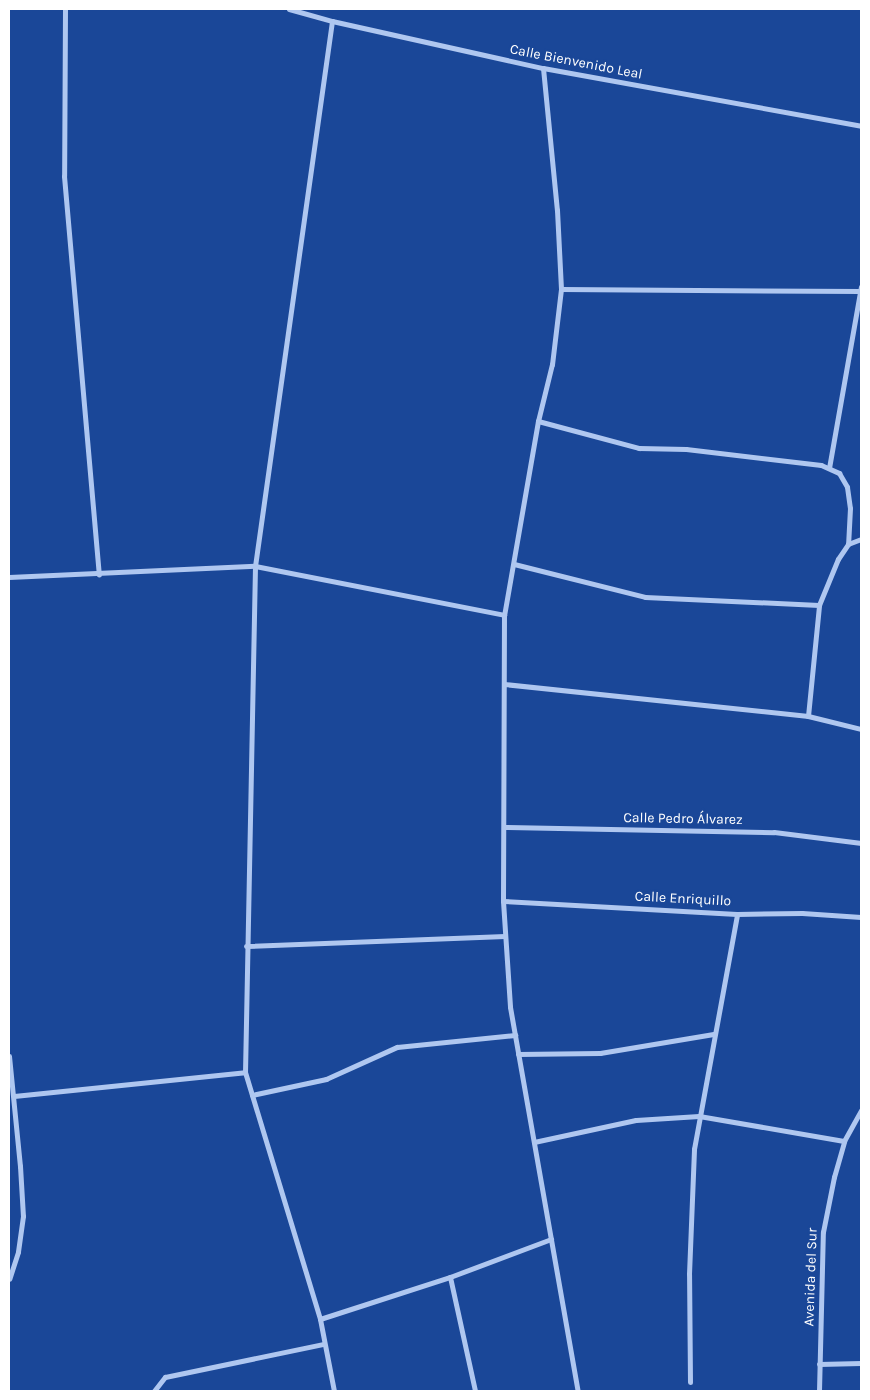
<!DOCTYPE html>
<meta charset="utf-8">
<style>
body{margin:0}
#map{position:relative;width:870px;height:1400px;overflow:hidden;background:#1a4798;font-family:Karla,sans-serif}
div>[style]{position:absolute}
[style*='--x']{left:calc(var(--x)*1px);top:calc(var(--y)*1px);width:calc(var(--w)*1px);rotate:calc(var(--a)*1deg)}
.minor>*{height:5px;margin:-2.5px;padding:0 2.5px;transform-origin:2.5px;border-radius:2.5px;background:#afc7f0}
span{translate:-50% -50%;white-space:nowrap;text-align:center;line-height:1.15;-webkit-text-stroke:4.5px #1a4798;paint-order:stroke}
.street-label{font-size:14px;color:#fff}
.frame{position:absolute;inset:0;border:10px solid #fff;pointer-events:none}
</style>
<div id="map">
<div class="minor">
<div style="--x:65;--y:9;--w:167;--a:90.3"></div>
<div style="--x:64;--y:176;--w:400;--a:85"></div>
<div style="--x:289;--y:9;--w:45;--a:15.6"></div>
<div style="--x:332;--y:21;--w:216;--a:12.6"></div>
<div style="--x:543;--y:68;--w:323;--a:10.3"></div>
<div style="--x:332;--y:21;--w:550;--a:98.04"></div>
<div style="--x:255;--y:566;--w:506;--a:91.13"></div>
<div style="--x:245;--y:1072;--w:258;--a:73.1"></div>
<div style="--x:320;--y:1319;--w:73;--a:79"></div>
<div style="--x:543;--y:68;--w:143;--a:84.4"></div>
<div style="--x:557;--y:210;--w:79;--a:87.1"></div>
<div style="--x:561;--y:289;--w:76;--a:96.8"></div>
<div style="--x:552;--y:364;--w:59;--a:103.8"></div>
<div style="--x:538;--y:421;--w:197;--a:99.9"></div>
<div style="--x:504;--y:615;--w:286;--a:90.2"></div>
<div style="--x:503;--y:901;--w:106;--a:86.2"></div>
<div style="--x:510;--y:1007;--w:390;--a:80"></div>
<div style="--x:561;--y:289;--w:300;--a:0.4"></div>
<div style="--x:538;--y:421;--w:105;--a:15"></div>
<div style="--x:639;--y:448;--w:47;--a:1.2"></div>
<div style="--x:686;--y:449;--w:136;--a:6.8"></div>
<div style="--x:821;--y:465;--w:20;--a:24"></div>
<div style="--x:839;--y:473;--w:16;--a:60"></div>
<div style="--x:847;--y:487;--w:21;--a:82"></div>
<div style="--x:850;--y:508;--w:36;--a:93"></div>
<div style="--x:829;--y:468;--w:184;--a:-80"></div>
<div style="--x:514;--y:564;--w:135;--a:14.1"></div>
<div style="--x:645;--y:597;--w:174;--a:2.6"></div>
<div style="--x:9;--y:577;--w:246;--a:-2.6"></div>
<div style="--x:255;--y:566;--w:254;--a:11.1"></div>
<div style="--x:504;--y:684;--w:306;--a:6"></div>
<div style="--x:808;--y:716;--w:55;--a:13.8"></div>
<div style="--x:808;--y:716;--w:112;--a:-84.3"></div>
<div style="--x:819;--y:605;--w:50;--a:-67.6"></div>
<div style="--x:838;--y:559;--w:18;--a:-56"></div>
<div style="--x:848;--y:544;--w:14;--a:-21"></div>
<div style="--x:504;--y:827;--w:270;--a:1.1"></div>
<div style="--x:774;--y:832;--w:88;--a:7.2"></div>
<div style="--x:503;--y:901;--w:234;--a:3.2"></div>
<div style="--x:737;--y:914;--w:65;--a:-0.9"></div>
<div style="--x:802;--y:913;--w:59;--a:3.9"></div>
<div style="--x:246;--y:946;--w:259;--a:-2.2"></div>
<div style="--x:518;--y:1054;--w:82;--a:-0.7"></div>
<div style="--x:600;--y:1053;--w:115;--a:-9.5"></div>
<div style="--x:9;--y:1056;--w:111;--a:84.3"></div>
<div style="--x:20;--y:1166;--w:50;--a:86.6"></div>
<div style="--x:23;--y:1216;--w:36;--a:98"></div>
<div style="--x:18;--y:1252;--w:28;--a:108"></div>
<div style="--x:252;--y:1095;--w:76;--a:-12.2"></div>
<div style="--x:326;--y:1079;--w:78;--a:-24.3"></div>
<div style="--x:397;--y:1047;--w:119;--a:-5.8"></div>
<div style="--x:14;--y:1096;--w:232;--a:-5.9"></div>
<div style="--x:534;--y:1142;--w:104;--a:-12.2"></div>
<div style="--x:636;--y:1120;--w:63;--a:-3.6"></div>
<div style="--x:699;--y:1116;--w:147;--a:9.8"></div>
<div style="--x:450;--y:1277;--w:117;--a:77.6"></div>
<div style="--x:320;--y:1319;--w:137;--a:-17.9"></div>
<div style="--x:450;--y:1277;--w:108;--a:-20.6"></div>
<div style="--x:819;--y:1364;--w:42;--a:-1.4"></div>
<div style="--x:690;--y:1382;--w:108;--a:-90.5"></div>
<div style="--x:689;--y:1274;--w:125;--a:-87.7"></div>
<div style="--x:694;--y:1149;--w:239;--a:-79.6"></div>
<div style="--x:154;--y:1391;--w:18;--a:-52"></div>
<div style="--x:165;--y:1377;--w:161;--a:-11.8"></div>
<div style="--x:819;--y:1391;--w:159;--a:-88.6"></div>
<div style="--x:823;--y:1232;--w:56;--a:-78.7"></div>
<div style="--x:834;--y:1177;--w:37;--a:-74"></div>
<div style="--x:844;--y:1141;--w:35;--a:-61"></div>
</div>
<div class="street-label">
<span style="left:576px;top:62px;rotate:11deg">Calle Bienvenido Leal</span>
<span style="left:683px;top:819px;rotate:1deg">Calle Pedro Álvarez</span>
<span style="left:683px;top:899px;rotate:3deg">Calle Enriquillo</span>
<span style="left:811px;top:1277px;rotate:-88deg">Avenida del Sur</span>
</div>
<div class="frame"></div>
</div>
